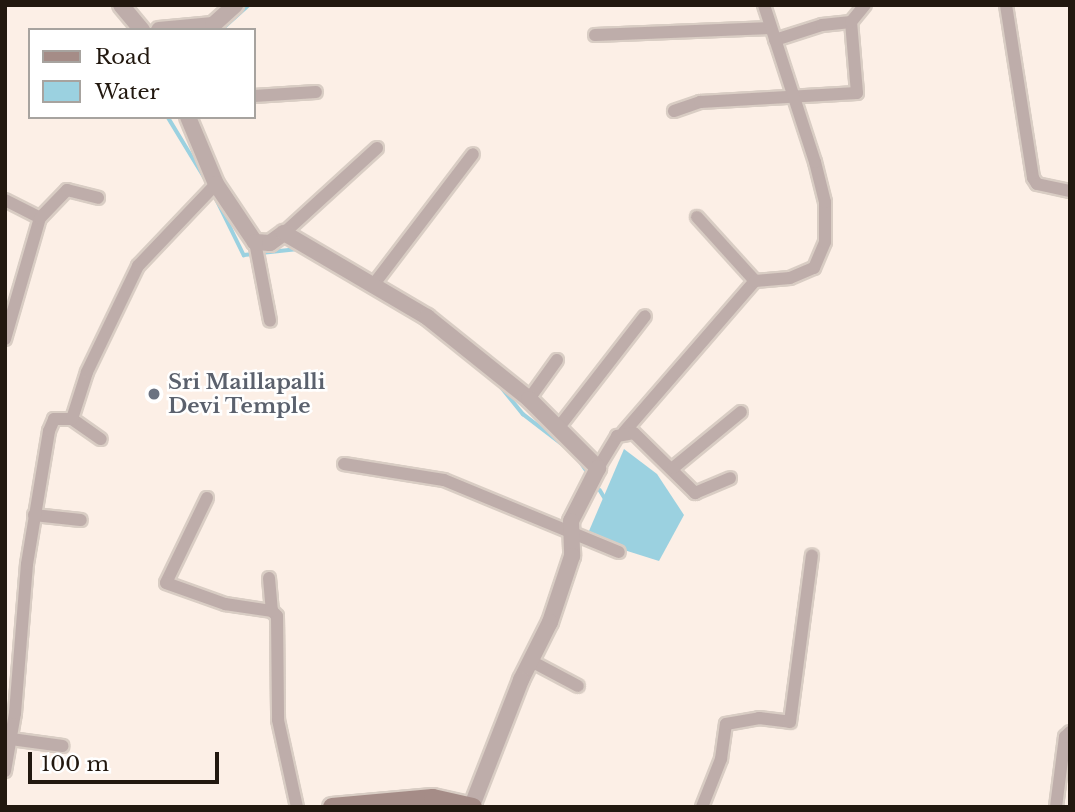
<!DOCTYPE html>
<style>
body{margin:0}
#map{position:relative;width:1075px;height:812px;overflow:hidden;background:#fcefe6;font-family:"Libre Baskerville",serif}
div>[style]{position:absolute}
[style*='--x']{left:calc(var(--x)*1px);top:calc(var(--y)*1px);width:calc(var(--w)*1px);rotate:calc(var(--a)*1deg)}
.water>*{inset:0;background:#9bd1e0}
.stream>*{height:3.5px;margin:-1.75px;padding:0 1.75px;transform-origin:1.75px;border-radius:1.75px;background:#9bd1e0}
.roads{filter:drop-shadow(2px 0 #d9cdc4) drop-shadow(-2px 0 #d9cdc4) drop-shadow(0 2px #d9cdc4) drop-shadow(0 -2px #d9cdc4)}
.minor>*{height:12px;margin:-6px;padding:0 6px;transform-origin:6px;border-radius:6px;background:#beadaa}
.tertiary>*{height:16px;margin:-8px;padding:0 8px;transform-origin:8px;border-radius:8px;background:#beadaa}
.secondary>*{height:18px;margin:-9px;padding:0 9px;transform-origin:9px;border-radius:9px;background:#a58c87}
.dots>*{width:19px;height:19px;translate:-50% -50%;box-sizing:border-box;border:4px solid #fff;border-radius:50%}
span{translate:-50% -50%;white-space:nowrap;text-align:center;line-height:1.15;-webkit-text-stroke:5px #fff;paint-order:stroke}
.worship-label{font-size:21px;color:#5b616d;font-weight:700}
.left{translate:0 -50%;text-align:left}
.frame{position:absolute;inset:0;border:7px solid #22180f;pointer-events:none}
.legend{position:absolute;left:28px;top:28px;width:228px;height:91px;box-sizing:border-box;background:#fff;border:2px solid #a7a39f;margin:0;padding:9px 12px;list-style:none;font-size:21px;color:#22180f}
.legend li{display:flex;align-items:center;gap:14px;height:35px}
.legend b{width:35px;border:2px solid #a7a39f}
.scale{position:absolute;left:28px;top:752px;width:191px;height:32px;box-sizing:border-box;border:4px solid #22180f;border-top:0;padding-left:9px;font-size:21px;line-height:24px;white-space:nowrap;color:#22180f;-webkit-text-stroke:5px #fff;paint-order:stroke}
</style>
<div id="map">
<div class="water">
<div style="clip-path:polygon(624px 449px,657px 474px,684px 515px,659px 561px,586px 538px)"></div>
</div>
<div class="stream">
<div style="--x:221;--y:30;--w:38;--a:-42"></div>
<div style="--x:168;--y:117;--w:71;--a:58.8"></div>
<div style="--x:215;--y:196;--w:66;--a:63.8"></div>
<div style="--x:244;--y:255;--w:9;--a:-6"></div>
<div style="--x:261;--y:253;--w:37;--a:-6"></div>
<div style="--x:416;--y:319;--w:24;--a:36"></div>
<div style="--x:498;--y:383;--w:40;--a:51"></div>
<div style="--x:523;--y:414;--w:54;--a:37.5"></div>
<div style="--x:577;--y:457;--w:16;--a:55"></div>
<div style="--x:600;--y:490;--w:12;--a:59"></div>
</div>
<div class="roads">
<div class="minor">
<div style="--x:1006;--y:5;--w:175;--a:81.1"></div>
<div style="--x:1033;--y:178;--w:7;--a:56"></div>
<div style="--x:1037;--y:184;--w:34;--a:12"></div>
<div style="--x:595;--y:35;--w:176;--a:-2.3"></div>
<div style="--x:775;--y:40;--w:49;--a:-17.7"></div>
<div style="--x:822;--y:25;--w:29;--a:-6"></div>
<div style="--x:254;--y:96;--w:62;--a:-3.7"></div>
<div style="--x:674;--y:111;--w:28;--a:-19"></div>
<div style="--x:700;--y:102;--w:157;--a:-3.3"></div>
<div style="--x:857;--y:93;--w:71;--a:-94.8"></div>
<div style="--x:851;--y:22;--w:22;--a:-51"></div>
<div style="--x:5;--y:200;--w:39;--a:27"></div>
<div style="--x:697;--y:217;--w:86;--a:47.8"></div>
<div style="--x:284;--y:233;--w:126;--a:-42.4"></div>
<div style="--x:255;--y:242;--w:80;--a:79.2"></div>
<div style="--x:374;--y:284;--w:163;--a:-52.7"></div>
<div style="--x:5;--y:339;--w:126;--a:-73.9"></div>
<div style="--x:40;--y:218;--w:39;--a:-46"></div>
<div style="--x:67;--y:190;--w:32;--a:14"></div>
<div style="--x:529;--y:399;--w:48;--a:-54.3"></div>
<div style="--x:72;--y:419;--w:35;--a:35"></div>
<div style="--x:559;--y:427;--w:140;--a:-52.2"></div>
<div style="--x:624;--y:432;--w:200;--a:-49.1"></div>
<div style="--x:755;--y:281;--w:35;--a:-5"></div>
<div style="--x:790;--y:278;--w:26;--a:-23"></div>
<div style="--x:814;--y:268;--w:28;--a:-67"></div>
<div style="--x:825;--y:242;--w:40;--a:-90"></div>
<div style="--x:825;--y:202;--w:41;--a:-104"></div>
<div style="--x:815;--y:162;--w:165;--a:-108"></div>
<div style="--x:344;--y:464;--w:101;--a:9.1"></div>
<div style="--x:444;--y:480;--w:189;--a:22.4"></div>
<div style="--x:598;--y:468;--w:37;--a:-59"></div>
<div style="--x:617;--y:436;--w:17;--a:-10"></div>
<div style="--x:634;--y:433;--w:86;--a:44.5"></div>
<div style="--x:695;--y:493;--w:38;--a:-23"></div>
<div style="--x:673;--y:468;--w:88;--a:-39.5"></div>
<div style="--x:207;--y:498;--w:94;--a:115.8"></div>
<div style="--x:166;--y:583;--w:63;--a:19.6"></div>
<div style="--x:225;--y:604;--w:48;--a:8.5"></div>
<div style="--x:272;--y:611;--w:7;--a:45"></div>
<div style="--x:277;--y:616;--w:104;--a:89.4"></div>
<div style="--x:278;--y:720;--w:89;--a:77.7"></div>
<div style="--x:34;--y:515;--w:47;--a:6.1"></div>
<div style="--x:269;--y:578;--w:33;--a:85"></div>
<div style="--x:531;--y:661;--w:53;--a:28"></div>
<div style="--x:11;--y:739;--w:52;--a:7.7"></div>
<div style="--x:5;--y:771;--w:59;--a:-80.2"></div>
<div style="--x:15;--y:713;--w:149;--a:-85.4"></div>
<div style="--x:27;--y:564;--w:135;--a:-80.6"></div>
<div style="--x:49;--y:431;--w:13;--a:-67"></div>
<div style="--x:54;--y:419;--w:18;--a:0"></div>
<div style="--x:72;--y:419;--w:49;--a:-72.3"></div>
<div style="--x:87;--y:372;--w:118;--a:-64.3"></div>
<div style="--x:138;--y:266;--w:113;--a:-46.4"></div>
<div style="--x:702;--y:807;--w:52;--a:-68.4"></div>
<div style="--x:721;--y:759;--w:35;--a:-82"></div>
<div style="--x:726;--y:724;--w:34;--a:-10"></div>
<div style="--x:759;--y:718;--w:31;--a:7"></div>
<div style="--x:790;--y:722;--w:168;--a:-82.5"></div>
<div style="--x:1056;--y:807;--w:71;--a:-82.7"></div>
<div style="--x:1065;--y:737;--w:7;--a:-45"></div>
</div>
<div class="tertiary">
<div style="--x:121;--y:5;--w:33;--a:50"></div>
<div style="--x:159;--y:30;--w:54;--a:-5.3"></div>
<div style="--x:213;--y:25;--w:30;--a:-42"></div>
<div style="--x:188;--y:117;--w:73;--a:67.3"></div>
<div style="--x:216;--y:184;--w:70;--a:56.1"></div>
<div style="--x:255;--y:242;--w:15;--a:4"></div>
<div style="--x:270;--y:243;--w:17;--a:-36"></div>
<div style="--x:284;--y:233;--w:166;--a:30.4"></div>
<div style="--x:427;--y:317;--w:131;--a:38.8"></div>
<div style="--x:529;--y:399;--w:98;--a:45"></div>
<div style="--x:598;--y:468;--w:59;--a:117"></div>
<div style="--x:571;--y:521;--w:35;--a:88"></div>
<div style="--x:572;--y:556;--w:70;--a:108.4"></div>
<div style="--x:550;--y:622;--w:65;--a:116.6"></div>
<div style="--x:521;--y:680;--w:135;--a:111.3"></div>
</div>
<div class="secondary">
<div style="--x:332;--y:807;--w:101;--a:-5.1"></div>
<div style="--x:433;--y:798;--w:41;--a:12.7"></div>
</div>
</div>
<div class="dots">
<div style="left:154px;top:394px;background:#6b7280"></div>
</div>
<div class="worship-label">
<span class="left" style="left:168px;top:394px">Sri Maillapalli<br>Devi Temple</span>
</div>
<div class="frame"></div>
<ul class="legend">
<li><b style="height:9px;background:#a58c87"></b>Road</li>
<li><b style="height:19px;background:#9bd1e0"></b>Water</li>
</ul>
<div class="scale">100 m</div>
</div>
